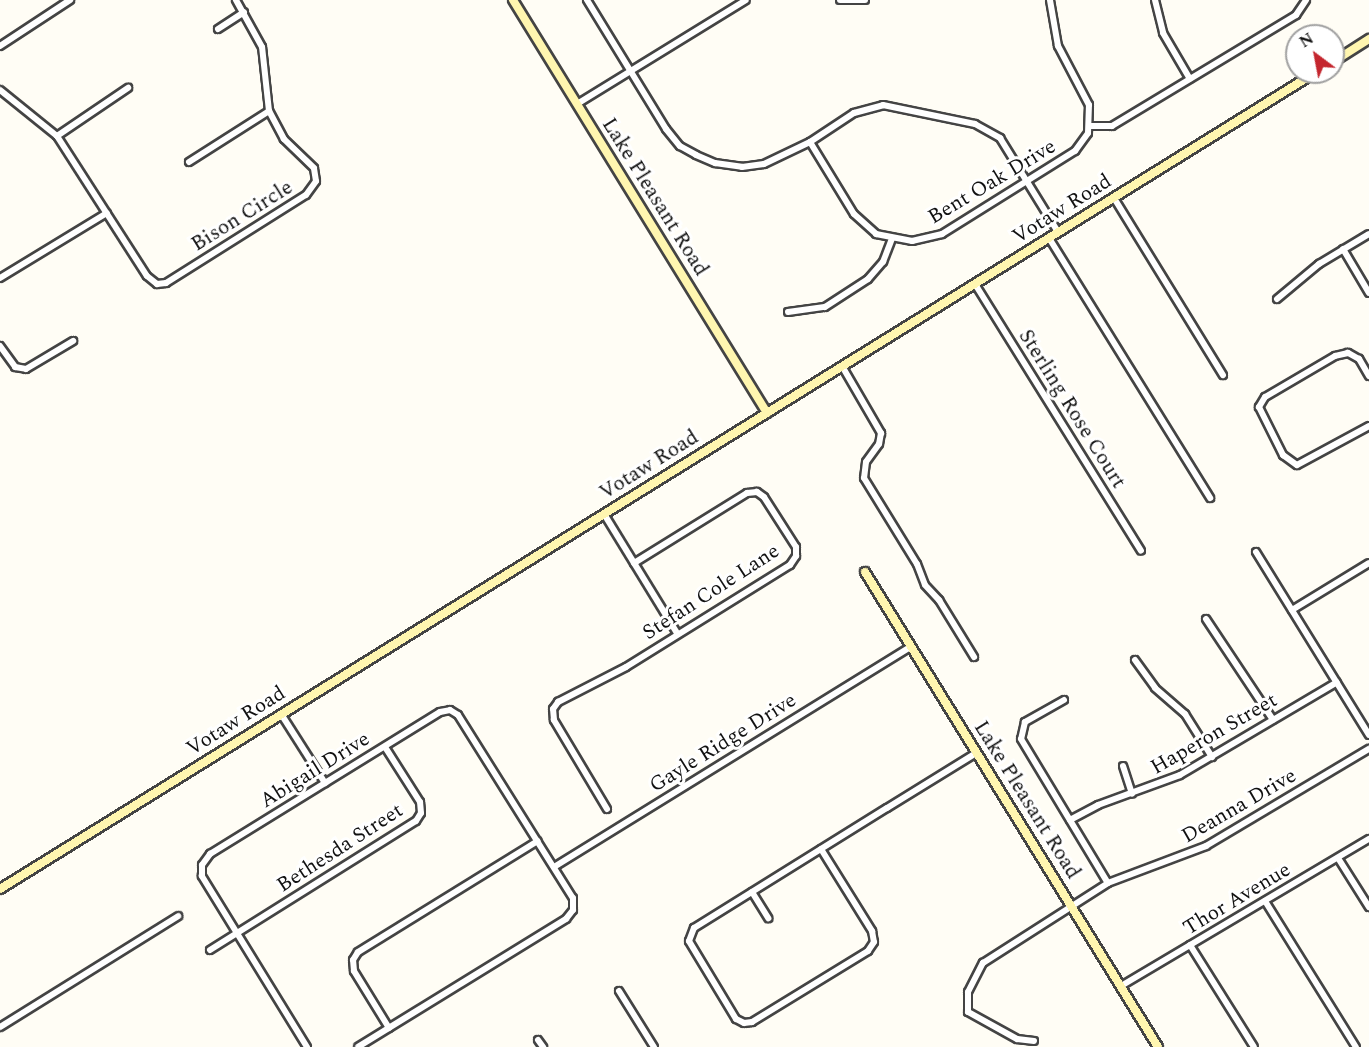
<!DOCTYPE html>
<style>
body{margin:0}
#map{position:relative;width:1369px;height:1047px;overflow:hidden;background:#fffdf5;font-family:Spectral,serif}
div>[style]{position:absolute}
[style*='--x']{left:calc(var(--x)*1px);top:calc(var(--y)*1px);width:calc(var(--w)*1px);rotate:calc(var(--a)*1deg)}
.roads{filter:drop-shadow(2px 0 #444) drop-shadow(-2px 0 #444) drop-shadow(0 2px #444) drop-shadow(0 -2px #444)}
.street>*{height:6px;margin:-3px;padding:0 3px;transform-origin:3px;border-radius:3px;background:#fff}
.secondary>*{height:8px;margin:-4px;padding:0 4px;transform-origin:4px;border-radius:4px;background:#fff6b0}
span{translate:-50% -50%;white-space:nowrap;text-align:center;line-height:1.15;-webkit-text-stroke:6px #fff;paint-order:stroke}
.street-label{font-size:21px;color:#111}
.north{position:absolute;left:1285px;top:24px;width:60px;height:60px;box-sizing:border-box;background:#fff;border:2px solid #a0a0a0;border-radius:50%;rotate:328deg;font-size:16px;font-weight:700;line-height:24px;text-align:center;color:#111}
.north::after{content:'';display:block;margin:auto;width:21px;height:27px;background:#c4262e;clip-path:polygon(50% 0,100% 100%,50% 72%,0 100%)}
</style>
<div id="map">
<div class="roads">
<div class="street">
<div style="--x:587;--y:0;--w:151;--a:58.5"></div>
<div style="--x:666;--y:129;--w:22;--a:51"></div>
<div style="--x:680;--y:146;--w:18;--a:29"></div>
<div style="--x:696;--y:155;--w:21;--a:23"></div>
<div style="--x:715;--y:163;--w:27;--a:8"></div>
<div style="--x:742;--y:167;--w:22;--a:-8"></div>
<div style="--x:764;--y:164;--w:51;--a:-25.6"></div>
<div style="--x:810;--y:142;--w:53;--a:-33.4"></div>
<div style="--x:854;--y:113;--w:30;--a:-15"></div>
<div style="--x:883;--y:105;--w:94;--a:11.7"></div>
<div style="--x:975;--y:124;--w:29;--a:29"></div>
<div style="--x:1000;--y:138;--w:110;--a:58.3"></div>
<div style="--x:840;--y:0;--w:25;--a:0"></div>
<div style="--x:1155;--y:0;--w:34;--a:76"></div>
<div style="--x:1163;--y:33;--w:53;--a:59.6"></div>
<div style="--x:218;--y:29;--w:31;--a:-33"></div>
<div style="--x:0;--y:46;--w:84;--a:-33.3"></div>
<div style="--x:0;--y:90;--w:73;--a:38.9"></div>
<div style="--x:57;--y:136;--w:166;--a:57.3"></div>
<div style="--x:147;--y:276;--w:13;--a:39"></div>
<div style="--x:157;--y:284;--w:9;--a:-6"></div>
<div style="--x:166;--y:283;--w:165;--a:-32.2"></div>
<div style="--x:306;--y:195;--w:17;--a:-54"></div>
<div style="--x:316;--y:181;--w:13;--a:-99"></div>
<div style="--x:314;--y:168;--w:42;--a:-136"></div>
<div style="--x:284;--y:139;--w:32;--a:-118"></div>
<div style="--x:269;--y:111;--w:64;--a:-96.2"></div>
<div style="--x:262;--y:47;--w:54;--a:-119"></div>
<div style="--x:577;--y:104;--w:198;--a:-31.6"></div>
<div style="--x:1090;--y:126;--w:22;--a:0"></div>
<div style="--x:1112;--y:126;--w:215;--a:-31.1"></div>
<div style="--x:1296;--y:15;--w:18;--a:-56"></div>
<div style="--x:57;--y:136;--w:86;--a:-34.1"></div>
<div style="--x:810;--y:142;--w:84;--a:58.6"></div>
<div style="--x:854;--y:214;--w:30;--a:42"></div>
<div style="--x:876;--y:234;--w:37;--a:11"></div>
<div style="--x:912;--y:241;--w:31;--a:-13"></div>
<div style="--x:942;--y:234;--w:157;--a:-32"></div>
<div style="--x:1075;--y:151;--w:22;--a:-54"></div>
<div style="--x:1088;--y:133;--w:28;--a:-88"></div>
<div style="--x:1089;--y:105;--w:67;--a:-117.7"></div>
<div style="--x:1058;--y:46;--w:47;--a:-99.9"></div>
<div style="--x:189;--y:162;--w:95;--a:-32.5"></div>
<div style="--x:1114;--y:198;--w:208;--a:58.4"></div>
<div style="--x:1049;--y:238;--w:306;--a:58.2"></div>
<div style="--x:1343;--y:249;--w:51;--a:59.4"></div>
<div style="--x:0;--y:278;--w:125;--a:-31.3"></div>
<div style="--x:975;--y:284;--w:314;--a:58.1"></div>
<div style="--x:1277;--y:299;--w:55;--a:-39.8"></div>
<div style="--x:1319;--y:264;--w:58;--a:-31"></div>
<div style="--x:788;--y:312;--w:37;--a:-8"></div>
<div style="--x:825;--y:307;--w:51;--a:-33.1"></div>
<div style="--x:868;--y:279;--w:23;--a:-49"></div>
<div style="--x:883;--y:262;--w:25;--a:-69"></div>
<div style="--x:0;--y:346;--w:26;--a:54"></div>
<div style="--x:15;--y:367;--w:11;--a:10"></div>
<div style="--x:26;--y:369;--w:55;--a:-30.8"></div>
<div style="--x:842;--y:366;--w:78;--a:59.8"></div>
<div style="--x:881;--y:433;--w:11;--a:100"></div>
<div style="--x:879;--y:444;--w:22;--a:126"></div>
<div style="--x:866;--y:462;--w:16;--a:97"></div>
<div style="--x:864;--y:478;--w:101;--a:58.4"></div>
<div style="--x:917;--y:564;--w:22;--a:69"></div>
<div style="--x:925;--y:585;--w:21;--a:47"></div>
<div style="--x:939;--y:600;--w:67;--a:58.4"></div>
<div style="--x:1369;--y:376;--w:20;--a:-120"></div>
<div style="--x:1359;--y:359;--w:13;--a:-151"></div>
<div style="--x:1348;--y:353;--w:13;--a:167"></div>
<div style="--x:1335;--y:356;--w:81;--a:149.6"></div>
<div style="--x:1265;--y:397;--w:12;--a:121"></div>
<div style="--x:1259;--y:407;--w:54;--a:63.4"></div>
<div style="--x:1283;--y:455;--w:17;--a:36"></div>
<div style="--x:1297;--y:465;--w:82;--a:-28.4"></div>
<div style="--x:604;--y:514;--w:140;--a:58.5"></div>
<div style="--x:1256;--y:552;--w:215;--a:58.3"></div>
<div style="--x:1292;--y:610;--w:90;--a:-31.4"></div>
<div style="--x:1206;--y:619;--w:121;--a:56.4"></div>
<div style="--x:1135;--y:660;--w:34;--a:54"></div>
<div style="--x:1155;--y:688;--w:40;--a:41"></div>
<div style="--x:1185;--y:714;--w:51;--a:57.9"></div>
<div style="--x:1064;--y:700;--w:45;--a:150.6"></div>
<div style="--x:1025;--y:722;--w:17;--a:103"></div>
<div style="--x:1021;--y:739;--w:168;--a:58.9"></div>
<div style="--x:281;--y:714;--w:82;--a:57.5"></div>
<div style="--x:1123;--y:766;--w:29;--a:72"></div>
<div style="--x:607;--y:809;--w:104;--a:-120.8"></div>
<div style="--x:554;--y:720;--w:11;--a:-95"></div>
<div style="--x:553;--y:709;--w:9;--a:-54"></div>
<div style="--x:558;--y:702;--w:76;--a:-27.2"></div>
<div style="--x:626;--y:667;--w:193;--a:-31.9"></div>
<div style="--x:790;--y:565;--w:11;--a:-56"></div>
<div style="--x:796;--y:556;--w:9;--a:-90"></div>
<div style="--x:796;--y:547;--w:59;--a:-122.6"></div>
<div style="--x:764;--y:497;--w:9;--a:-144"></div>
<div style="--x:757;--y:492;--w:10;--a:174"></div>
<div style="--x:747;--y:493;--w:133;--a:148.2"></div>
<div style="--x:1070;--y:820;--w:32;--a:-28"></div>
<div style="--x:1098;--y:805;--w:87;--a:-20.1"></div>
<div style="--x:1180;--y:775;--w:182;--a:-30.6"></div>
<div style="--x:821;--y:849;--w:97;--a:58.1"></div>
<div style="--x:872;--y:931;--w:11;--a:80"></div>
<div style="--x:874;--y:942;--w:11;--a:124"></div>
<div style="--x:868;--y:951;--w:136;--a:148.5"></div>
<div style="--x:752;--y:1022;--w:8;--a:173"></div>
<div style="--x:744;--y:1023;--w:9;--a:-153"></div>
<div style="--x:736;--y:1019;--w:91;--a:-121.1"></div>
<div style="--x:689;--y:941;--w:14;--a:-69"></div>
<div style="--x:694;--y:928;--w:227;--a:-31.9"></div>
<div style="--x:887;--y:808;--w:105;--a:-31.7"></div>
<div style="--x:1338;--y:858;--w:58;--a:57.7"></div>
<div style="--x:554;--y:867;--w:418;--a:-31.7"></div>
<div style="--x:752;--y:892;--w:31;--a:58"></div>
<div style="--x:1265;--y:901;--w:172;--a:58.1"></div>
<div style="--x:1190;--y:945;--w:120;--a:57.9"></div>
<div style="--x:210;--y:950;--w:243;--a:-32.1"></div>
<div style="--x:416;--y:821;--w:9;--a:-58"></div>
<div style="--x:421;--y:813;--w:11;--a:-95"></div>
<div style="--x:420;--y:802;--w:65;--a:-122.5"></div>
<div style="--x:1121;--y:986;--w:288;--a:-30.7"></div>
<div style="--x:619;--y:991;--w:66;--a:58"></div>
<div style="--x:0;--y:1027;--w:210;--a:-31.9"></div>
<div style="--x:389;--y:1028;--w:67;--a:-121.6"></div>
<div style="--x:354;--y:971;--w:11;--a:-95"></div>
<div style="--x:353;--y:960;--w:9;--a:-58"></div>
<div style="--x:358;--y:952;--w:211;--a:-31.7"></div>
<div style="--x:538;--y:1040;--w:9;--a:54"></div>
<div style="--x:1034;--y:1041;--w:17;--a:-173"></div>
<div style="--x:1017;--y:1039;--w:56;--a:-151.1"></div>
<div style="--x:968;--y:1012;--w:20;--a:-90"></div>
<div style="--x:968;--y:992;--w:33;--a:-63"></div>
<div style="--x:983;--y:963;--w:148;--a:-32.6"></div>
<div style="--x:1108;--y:883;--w:105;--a:-20.7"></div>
<div style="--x:1206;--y:846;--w:190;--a:-30.8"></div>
<div style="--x:307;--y:1047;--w:201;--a:-121.6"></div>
<div style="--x:202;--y:876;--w:11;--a:-90"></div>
<div style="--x:202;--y:865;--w:14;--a:-54"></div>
<div style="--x:210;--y:854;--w:270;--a:-31.7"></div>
<div style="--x:440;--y:712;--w:10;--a:-11"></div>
<div style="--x:450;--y:710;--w:9;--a:32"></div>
<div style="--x:458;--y:715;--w:216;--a:57.9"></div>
<div style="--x:573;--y:898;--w:12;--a:90"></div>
<div style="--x:573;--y:910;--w:11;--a:128"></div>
<div style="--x:566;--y:919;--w:244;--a:148.4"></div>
</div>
<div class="secondary">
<div style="--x:513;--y:0;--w:485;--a:58.4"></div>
<div style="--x:1333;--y:62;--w:43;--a:-32.6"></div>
<div style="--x:865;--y:572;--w:558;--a:58.33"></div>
<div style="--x:0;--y:889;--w:1549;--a:-31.83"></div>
</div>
</div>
<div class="street-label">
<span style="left:992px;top:182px;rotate:-31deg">Bent Oak Drive</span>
<span style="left:655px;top:197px;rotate:58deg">Lake Pleasant Road</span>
<span style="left:1062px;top:209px;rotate:-32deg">Votaw Road</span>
<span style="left:242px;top:216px;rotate:-32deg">Bison Circle</span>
<span style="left:1072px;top:409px;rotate:58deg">Sterling Rose Court</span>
<span style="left:649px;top:465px;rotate:-32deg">Votaw Road</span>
<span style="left:711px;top:592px;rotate:-33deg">Stefan Cole Lane</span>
<span style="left:236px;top:721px;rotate:-32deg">Votaw Road</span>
<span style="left:1214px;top:734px;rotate:-30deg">Haperon Street</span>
<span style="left:723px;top:743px;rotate:-32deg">Gayle Ridge Drive</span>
<span style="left:315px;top:770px;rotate:-32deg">Abigail Drive</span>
<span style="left:1027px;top:800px;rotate:58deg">Lake Pleasant Road</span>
<span style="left:1239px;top:806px;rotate:-30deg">Deanna Drive</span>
<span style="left:340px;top:848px;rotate:-33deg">Bethesda Street</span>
<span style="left:1237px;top:899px;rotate:-31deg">Thor Avenue</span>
</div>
<div class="north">N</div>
</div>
